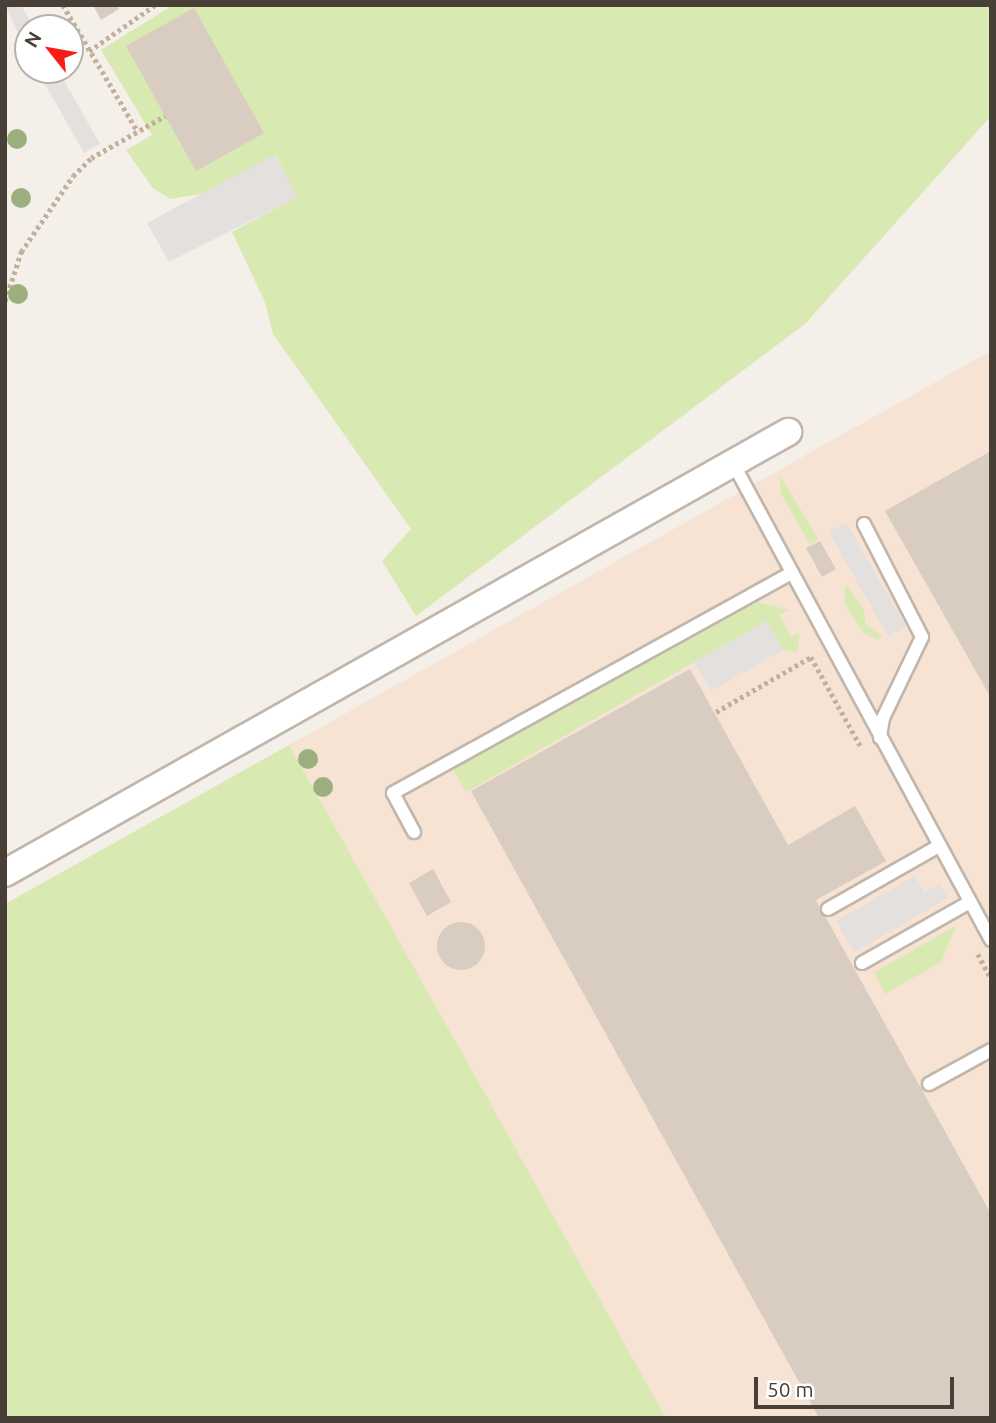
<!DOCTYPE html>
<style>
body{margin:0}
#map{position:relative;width:996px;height:1423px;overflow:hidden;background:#f5efe9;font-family:Ubuntu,sans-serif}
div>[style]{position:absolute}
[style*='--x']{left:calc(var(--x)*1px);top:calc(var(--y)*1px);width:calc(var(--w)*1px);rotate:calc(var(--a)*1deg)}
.commercial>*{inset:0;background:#f6e3d4}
.green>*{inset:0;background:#d8e9b1}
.parking>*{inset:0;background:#e3e0dd}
.building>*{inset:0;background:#d9ccc1}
.round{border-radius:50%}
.path>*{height:4.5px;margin-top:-2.25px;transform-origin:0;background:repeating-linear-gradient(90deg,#c2b09c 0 3.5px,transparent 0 7px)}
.roads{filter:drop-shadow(2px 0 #c0b6ab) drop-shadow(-2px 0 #c0b6ab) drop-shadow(0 2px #c0b6ab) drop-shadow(0 -2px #c0b6ab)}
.lane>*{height:12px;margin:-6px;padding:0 6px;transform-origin:6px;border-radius:6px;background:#fff}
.street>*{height:26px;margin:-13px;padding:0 13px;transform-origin:13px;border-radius:13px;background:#fff}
.trees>*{width:20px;height:20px;margin:-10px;border-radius:50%;background:#9cb07f}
span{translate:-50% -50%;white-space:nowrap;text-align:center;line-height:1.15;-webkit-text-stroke:6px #fff;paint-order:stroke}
.frame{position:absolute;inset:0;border:7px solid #483f37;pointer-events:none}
.north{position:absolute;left:14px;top:14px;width:70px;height:70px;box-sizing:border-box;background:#fff;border:2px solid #b6b2af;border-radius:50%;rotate:301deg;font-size:19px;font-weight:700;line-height:28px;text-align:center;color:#483f37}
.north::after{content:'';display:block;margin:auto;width:24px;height:32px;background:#fc1b18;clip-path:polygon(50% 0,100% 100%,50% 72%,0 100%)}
.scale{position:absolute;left:754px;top:1377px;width:200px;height:32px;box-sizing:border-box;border:4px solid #483f37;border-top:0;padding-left:9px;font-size:21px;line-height:24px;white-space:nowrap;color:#483f37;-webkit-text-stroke:5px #fff;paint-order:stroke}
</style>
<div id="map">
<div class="commercial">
<div style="clip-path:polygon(991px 351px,991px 1418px,666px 1418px,289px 745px)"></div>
</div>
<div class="green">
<div style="clip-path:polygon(173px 5px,991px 5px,991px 116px,805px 324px,416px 616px,382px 561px,411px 529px,273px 334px,265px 302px,232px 232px,297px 197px,276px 155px,201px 194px,170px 199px,153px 188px,126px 150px,152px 135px,101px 50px)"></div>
<div style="clip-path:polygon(780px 475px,818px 539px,810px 544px,781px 494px)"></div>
<div style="clip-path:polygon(845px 584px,864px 610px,866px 625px,882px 636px,878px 640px,864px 633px,845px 604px)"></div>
<div style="clip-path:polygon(758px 602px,789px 610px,780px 615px,791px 637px,800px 632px,797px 653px,783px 650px,766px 621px,466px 792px,453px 769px)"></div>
<div style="clip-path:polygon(289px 745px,503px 1126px,666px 1418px,5px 1418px,5px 904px)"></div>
<div style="clip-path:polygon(956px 926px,941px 962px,885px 994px,874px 972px)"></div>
</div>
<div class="parking">
<div style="clip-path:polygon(5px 5px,21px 5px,34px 28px,28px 28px,28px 54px)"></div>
<div style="clip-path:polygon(37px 70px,58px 70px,100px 144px,84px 153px)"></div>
<div style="clip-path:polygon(275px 154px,298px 197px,169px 262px,147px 223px)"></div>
<div style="clip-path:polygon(846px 522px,906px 627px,888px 636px,829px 532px)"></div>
<div style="clip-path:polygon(767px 621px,783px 650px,711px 691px,694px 662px)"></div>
<div style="clip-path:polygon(915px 876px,924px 892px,940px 884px,948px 898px,854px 952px,836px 921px)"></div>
</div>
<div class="building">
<div style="clip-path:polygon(93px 5px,117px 5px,119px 9px,101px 20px)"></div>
<div style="clip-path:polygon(194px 8px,264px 133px,196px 171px,126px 46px)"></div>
<div style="clip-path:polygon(991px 451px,991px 698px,885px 511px)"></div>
<div style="clip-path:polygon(820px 541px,836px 569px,822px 577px,806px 548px)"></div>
<div style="clip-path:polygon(690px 669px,788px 845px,855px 806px,886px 861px,816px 900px,991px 1214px,991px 1418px,819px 1418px,471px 791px)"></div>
<div style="clip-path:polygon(433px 869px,451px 902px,427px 916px,409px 883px)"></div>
<div class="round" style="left:437px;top:922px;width:48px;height:48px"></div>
</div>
<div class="path">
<div style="--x:63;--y:5;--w:147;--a:59.4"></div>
<div style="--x:89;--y:51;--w:80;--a:-34.9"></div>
<div style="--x:5;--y:301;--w:52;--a:-71.9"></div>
<div style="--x:21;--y:252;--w:92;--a:-55.6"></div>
<div style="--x:73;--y:176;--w:25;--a:-45"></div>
<div style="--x:91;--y:158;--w:85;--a:-29.6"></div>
<div style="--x:716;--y:712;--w:110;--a:-30.1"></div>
<div style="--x:811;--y:657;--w:103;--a:60.9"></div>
<div style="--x:978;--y:954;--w:27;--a:62"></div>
</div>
<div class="roads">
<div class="lane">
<div style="--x:734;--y:465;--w:540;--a:61.58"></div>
<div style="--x:864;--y:524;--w:127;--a:62.8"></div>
<div style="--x:922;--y:637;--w:90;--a:115.7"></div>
<div style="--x:883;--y:718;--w:20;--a:99"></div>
<div style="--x:414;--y:832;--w:44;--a:-118.3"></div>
<div style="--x:393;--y:793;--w:453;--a:-28.9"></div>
<div style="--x:828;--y:909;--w:128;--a:-29.6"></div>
<div style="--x:862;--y:963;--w:124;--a:-29.5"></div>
<div style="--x:929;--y:1084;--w:71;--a:-28.7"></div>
</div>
<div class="street">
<div style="--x:5;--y:873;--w:899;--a:-29.39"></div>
</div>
</div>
<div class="trees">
<div style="left:17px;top:139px"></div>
<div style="left:21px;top:198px"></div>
<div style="left:18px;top:294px"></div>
<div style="left:308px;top:759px"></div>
<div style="left:323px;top:787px"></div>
</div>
<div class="frame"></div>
<div class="north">N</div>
<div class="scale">50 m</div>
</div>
